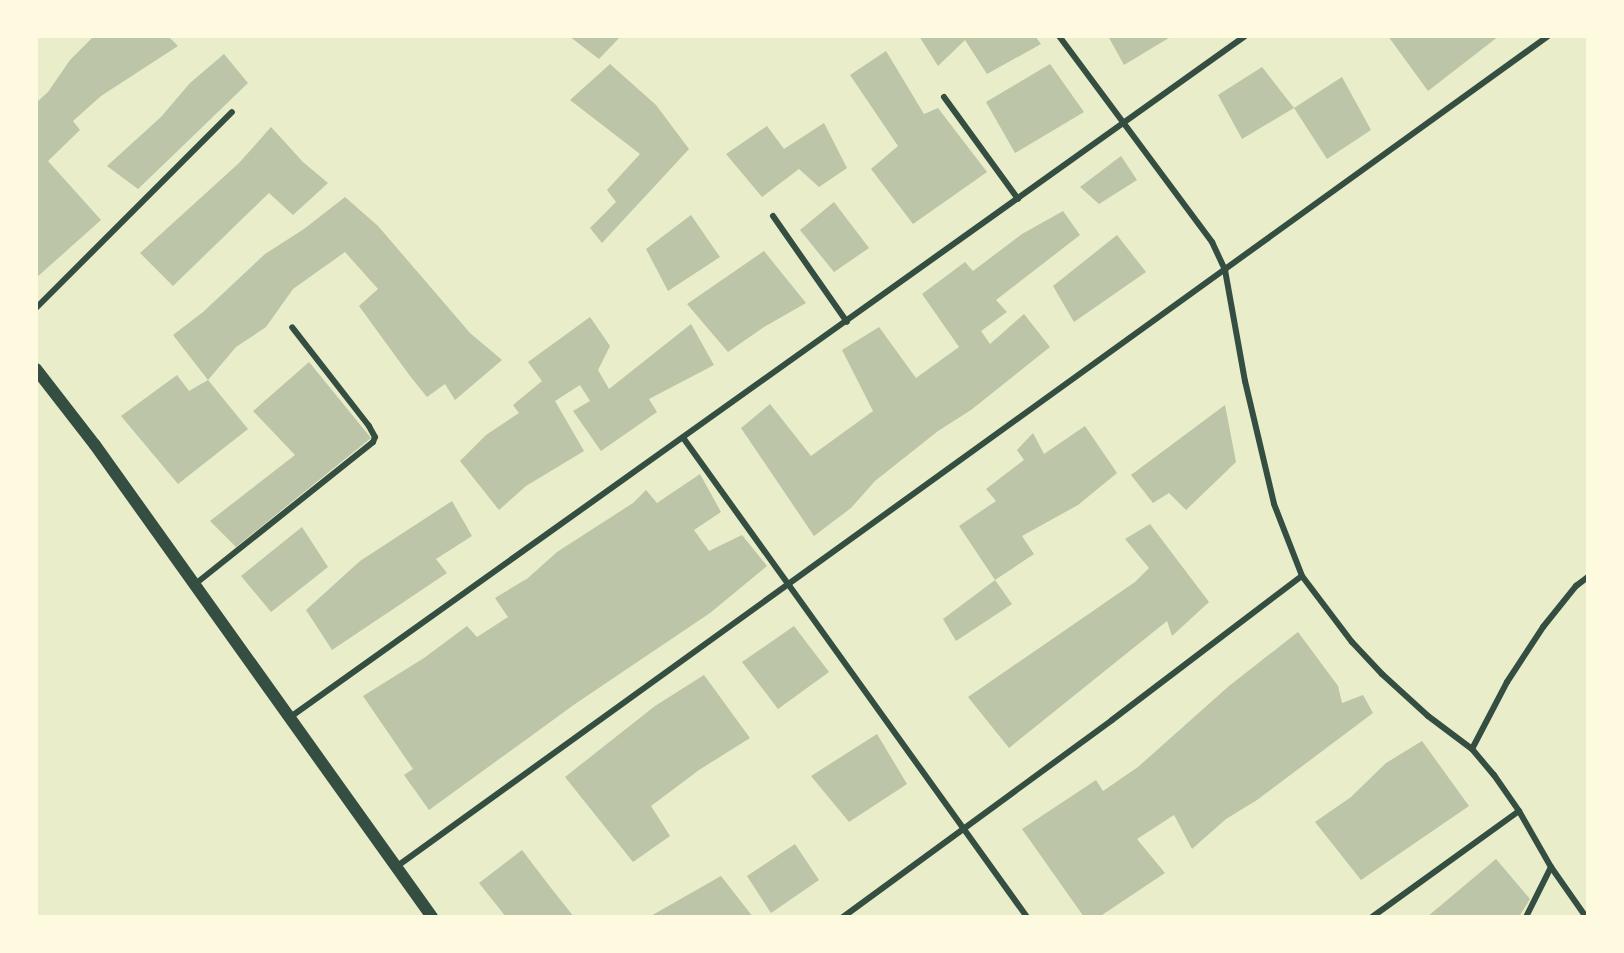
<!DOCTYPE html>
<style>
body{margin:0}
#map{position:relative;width:1624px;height:953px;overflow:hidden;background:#e9edc9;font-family:Arial,sans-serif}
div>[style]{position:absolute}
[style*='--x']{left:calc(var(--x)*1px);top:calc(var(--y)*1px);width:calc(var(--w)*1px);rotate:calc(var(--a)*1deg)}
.building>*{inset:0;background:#bcc5a7}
.minor>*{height:6px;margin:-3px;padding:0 3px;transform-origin:3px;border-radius:3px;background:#344e41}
.secondary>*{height:12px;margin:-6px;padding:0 6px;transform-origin:6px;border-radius:6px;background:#344e41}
span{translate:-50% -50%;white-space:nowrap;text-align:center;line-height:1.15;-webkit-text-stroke:5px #fefae0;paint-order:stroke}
.frame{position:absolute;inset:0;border:38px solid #fefae0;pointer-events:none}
</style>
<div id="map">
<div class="building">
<div style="clip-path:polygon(94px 36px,168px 36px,178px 46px,101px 96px,73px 121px,80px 130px,48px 161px,101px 220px,36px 278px,36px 103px,48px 92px,70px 60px)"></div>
<div style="clip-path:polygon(569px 36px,621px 36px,599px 59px)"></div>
<div style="clip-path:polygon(919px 36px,1035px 36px,1041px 44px,987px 74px,965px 40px,938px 66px)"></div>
<div style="clip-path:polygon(1108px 36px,1172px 36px,1124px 65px)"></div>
<div style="clip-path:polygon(1388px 36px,1499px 36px,1428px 91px)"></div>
<div style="clip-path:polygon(886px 51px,924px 114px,938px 108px,987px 172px,913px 224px,871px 169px,898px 146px,850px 75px)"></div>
<div style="clip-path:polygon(224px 54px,248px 83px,164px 164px,138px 189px,107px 166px,161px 117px,190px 83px)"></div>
<div style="clip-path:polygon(610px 64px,656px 105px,689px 149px,602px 243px,590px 228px,616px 202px,607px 190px,640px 154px,570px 100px)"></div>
<div style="clip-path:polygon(1050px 64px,1084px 112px,1015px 153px,986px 102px)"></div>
<div style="clip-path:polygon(1262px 67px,1294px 108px,1242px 139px,1218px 95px)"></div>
<div style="clip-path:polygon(1342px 77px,1371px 130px,1327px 159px,1294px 108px)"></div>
<div style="clip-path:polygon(824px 123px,847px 168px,819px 187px,799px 169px,762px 197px,726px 154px,767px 126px,784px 149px)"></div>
<div style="clip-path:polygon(271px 127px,303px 162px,328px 183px,293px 215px,269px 193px,173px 286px,140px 253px,239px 163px)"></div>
<div style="clip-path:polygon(1121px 156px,1137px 180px,1099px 204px,1080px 187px)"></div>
<div style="clip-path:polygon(345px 197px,378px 226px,470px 333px,502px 360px,455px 400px,445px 384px,427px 397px,410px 376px,359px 306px,378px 289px,345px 252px,293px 289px,266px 327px,236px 347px,208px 380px,173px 335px,203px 312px,265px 254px,304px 229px)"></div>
<div style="clip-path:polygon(834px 202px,869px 248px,834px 272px,800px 230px)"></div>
<div style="clip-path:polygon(1063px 211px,1080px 235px,996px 300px,1007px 312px,981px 331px,990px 344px,1024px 314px,1050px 347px,971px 410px,938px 431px,875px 481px,851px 508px,814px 536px,741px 428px,770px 404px,811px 456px,873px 411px,842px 350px,879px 327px,916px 378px,959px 347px,922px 294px,965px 262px,973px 271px,1022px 234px)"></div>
<div style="clip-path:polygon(691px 215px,720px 257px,668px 291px,646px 249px)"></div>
<div style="clip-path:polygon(1117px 235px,1146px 272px,1074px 322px,1053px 286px)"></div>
<div style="clip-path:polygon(764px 251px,806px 303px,764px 327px,728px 352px,687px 304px)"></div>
<div style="clip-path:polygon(590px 317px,610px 346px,598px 370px,609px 389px,691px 324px,714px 365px,649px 399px,657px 412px,601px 451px,573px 411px,590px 401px,580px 385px,555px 401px,584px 451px,526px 486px,499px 510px,460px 461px,486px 435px,519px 413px,513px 405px,542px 381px,528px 362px)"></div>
<div style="clip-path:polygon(309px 362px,371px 438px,236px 547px,210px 521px,295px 455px,253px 411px)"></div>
<div style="clip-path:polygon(177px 375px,189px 391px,208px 380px,248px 429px,178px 484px,121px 416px)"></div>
<div style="clip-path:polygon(1225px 405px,1236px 462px,1186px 510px,1169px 493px,1153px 503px,1131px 475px)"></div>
<div style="clip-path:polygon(1085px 426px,1117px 473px,1078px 505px,1022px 536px,1034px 554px,995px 580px,959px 526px,996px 501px,986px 489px,1024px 460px,1017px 450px,1033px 433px,1044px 454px)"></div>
<div style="clip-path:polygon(700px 474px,721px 512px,694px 530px,709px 551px,742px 535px,767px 566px,710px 613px,575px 704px,429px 810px,404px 775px,413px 769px,363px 696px,424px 658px,467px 626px,477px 637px,508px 617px,495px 598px,528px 578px,557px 552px,633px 503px,646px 490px,657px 503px)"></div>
<div style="clip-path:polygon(452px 501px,472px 536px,436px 559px,447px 573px,332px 650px,306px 610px,360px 561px)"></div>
<div style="clip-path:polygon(1150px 524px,1209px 602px,1172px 636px,1167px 621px,1009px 748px,968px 697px,1135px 582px,1149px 568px,1125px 539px)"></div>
<div style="clip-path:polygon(302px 527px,328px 567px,271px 612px,241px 576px)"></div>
<div style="clip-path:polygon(995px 580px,1012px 604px,956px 641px,943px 619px)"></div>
<div style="clip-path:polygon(794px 626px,829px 672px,778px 709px,742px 662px)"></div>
<div style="clip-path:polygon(1298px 632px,1338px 686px,1342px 703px,1363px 695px,1373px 713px,1257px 800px,1226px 819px,1192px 849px,1174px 815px,1137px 839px,1165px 873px,1099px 917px,1084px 917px,1022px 829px,1096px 780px,1103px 791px,1138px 767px,1229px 686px)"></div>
<div style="clip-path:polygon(704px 675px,750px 738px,699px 770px,651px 806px,670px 836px,633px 862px,565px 777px,655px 706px)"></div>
<div style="clip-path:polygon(877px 734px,907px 784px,849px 822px,811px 776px)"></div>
<div style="clip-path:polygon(1422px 741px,1469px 806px,1361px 880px,1315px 822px,1351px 797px,1386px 763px)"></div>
<div style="clip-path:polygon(795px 844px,819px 880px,771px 913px,747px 876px)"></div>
<div style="clip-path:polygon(522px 850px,551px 888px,574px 917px,506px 917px,479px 883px)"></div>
<div style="clip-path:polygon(1496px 859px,1530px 899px,1519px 917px,1427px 917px)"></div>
<div style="clip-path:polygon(721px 876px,753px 917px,649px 917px)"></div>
</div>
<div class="minor">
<div style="--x:1059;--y:36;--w:257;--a:53.4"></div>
<div style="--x:1212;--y:242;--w:31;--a:65"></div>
<div style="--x:1225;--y:270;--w:113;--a:79.8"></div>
<div style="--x:1245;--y:381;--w:126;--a:76.7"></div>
<div style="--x:1274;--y:504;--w:77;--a:68.7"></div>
<div style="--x:1302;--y:576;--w:83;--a:52.9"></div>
<div style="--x:1352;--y:642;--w:44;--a:46.8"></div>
<div style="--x:1382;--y:674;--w:62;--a:42.4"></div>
<div style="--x:1428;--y:716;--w:55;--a:36.9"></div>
<div style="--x:1472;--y:749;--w:34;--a:50"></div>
<div style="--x:1494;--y:775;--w:44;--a:55.2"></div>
<div style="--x:1519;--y:811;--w:64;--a:60.3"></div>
<div style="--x:1551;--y:867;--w:61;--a:55"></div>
<div style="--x:944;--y:97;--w:126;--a:54"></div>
<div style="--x:773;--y:216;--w:129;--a:55.1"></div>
<div style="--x:36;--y:308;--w:277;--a:-45"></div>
<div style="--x:684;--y:439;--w:588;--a:54.34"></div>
<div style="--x:194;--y:585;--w:229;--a:-38.6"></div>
<div style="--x:373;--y:442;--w:5;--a:-68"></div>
<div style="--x:375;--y:437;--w:13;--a:-119"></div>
<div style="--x:369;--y:426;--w:125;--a:-127.9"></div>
<div style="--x:289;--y:718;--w:1174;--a:-35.5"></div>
<div style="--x:1472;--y:749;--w:76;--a:-62.4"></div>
<div style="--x:1507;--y:682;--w:66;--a:-56.8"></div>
<div style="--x:1543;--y:627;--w:53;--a:-51.2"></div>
<div style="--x:1576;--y:586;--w:15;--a:-37"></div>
<div style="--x:396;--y:867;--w:1420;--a:-35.8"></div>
<div style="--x:843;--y:917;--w:333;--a:-36.2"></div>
<div style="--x:1112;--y:720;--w:238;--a:-37.2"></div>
<div style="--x:1372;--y:917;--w:181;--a:-35.8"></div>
<div style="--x:1526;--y:917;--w:56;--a:-63.4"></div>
</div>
<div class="secondary">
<div style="--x:36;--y:369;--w:96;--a:52.2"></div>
<div style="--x:95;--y:445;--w:580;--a:54.47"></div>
</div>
<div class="frame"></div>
</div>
